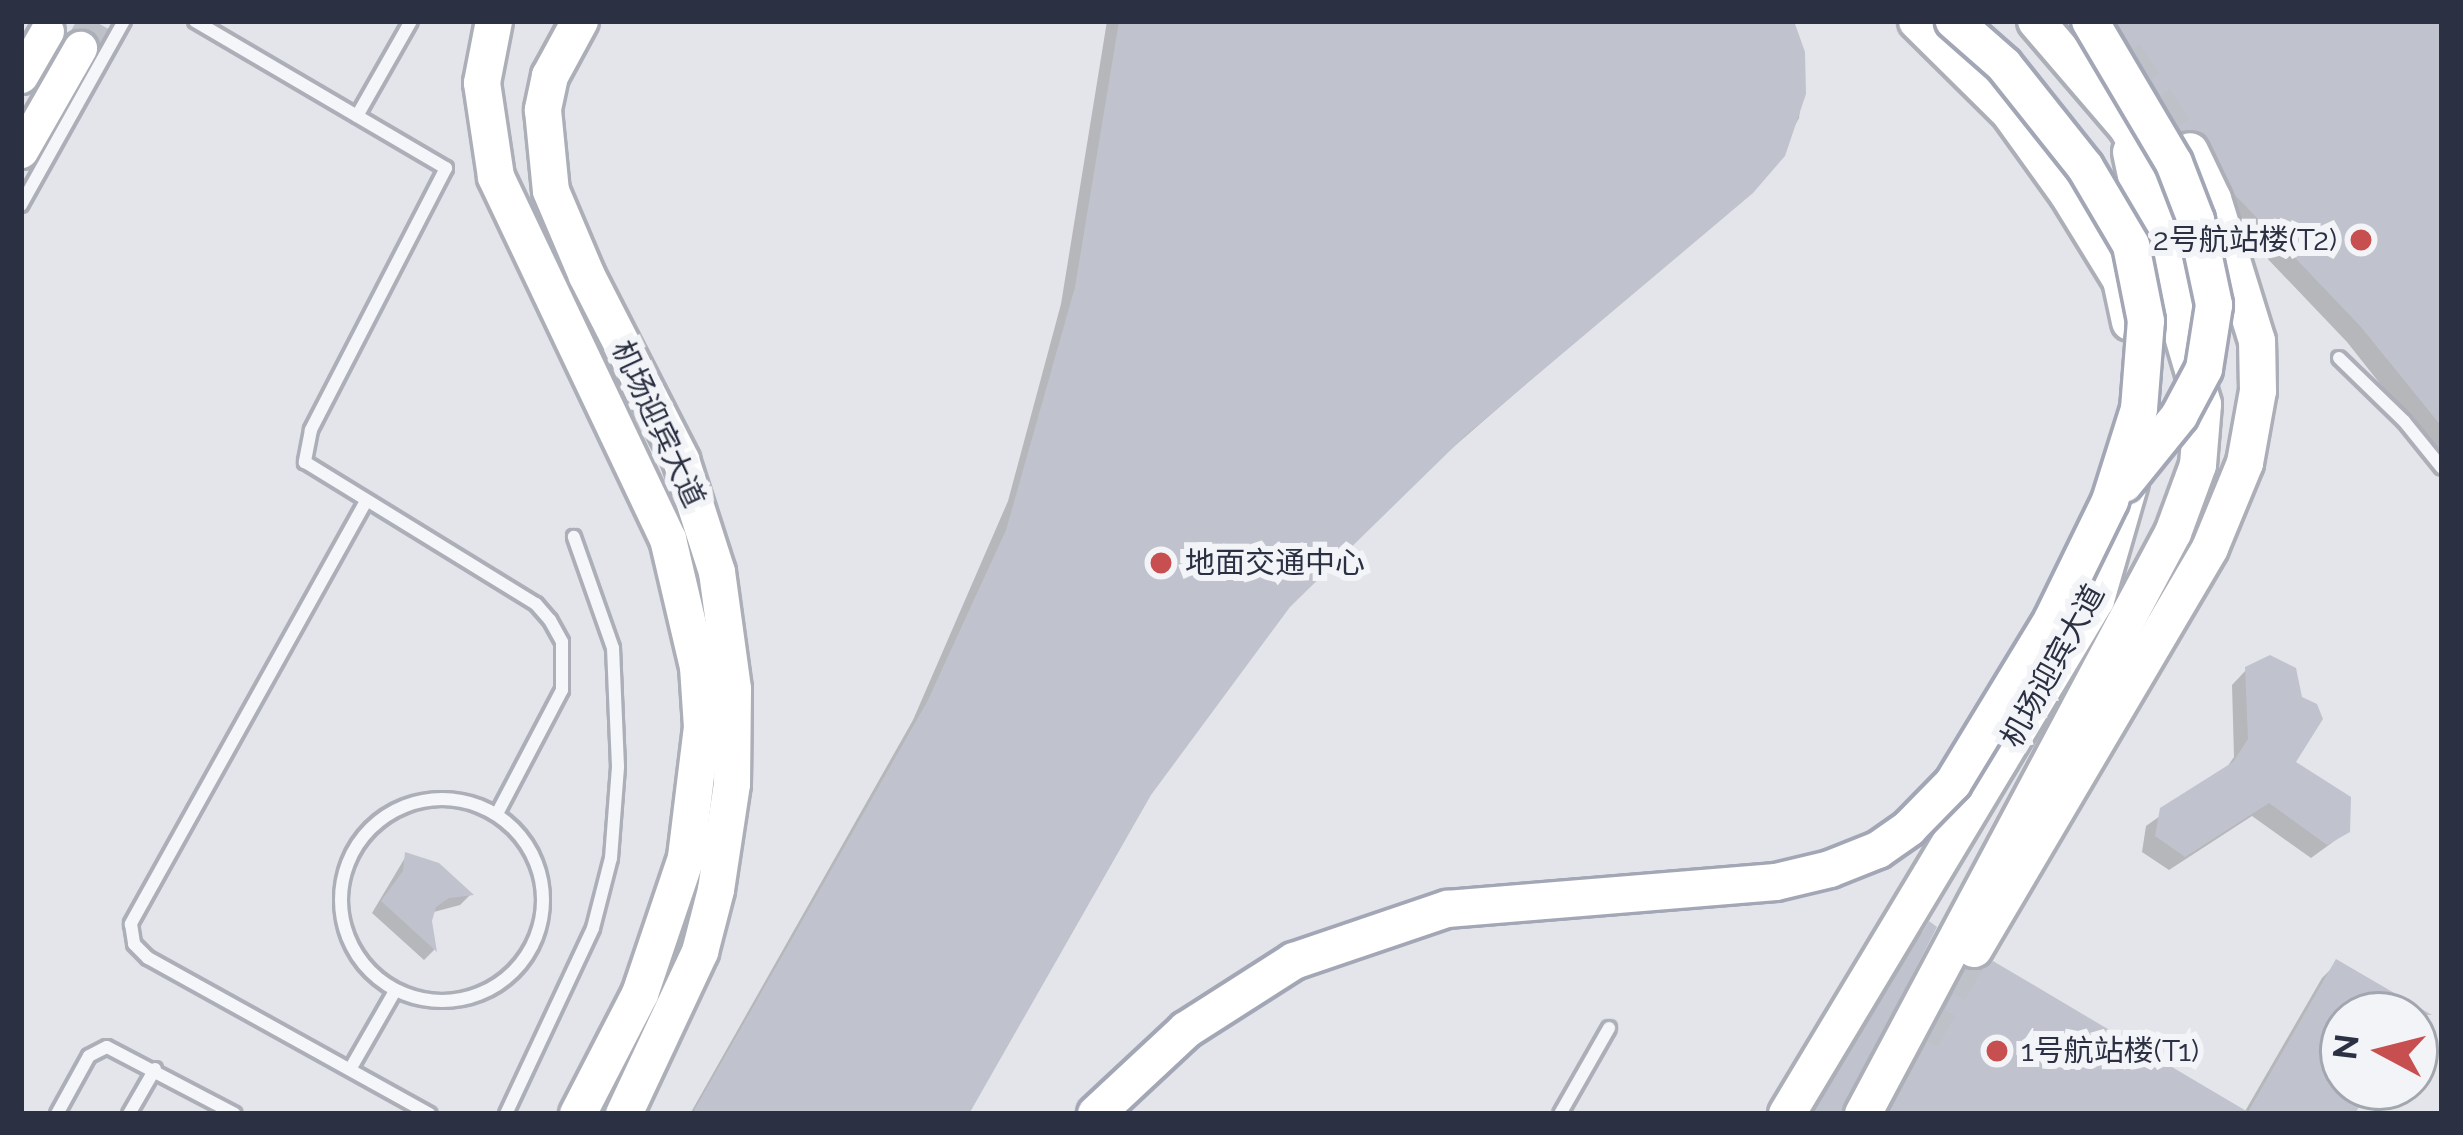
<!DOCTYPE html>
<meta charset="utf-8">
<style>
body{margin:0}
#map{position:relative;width:2463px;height:1135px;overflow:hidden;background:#e3e5ea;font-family:Raleway,"Noto Sans SC",sans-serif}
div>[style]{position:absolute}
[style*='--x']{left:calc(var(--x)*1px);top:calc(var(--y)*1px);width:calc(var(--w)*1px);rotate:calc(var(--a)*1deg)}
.shadow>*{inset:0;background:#0003}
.building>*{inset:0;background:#c0c3cd}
.secondary-tunnel>*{height:33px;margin-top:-16.5px;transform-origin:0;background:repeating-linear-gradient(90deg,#bec1c8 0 33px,transparent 0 49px)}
.primary-tunnel>*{height:36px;margin-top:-18px;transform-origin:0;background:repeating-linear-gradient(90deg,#bec1c8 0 36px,transparent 0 54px)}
.roads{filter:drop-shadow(3px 0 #acafb8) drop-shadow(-3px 0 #acafb8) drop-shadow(0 3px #acafb8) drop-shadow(0 -3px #acafb8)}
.lane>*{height:12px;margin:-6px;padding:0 6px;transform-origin:6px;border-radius:6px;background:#f5f6f9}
.lane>.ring{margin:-6px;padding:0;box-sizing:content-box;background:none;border:12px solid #f5f6f9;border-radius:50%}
.secondary>*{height:33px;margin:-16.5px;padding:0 16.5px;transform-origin:16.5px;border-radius:16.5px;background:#fff}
.primary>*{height:36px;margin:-18px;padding:0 18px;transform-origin:18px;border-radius:18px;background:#fff}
.bridges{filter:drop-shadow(3px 0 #a3a7b5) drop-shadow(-3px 0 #a3a7b5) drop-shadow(0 3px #a3a7b5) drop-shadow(0 -3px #a3a7b5)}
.primary-bridge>*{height:36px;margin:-18px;padding:0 18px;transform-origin:18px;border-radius:18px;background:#fff}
.dots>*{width:33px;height:33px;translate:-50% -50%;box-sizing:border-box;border:6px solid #f2f4f8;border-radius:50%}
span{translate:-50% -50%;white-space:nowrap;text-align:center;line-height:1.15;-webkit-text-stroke:12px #f2f4f8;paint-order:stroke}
.poi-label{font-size:30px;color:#2b3042}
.right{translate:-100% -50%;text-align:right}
.left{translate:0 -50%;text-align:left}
.street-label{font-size:30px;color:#2b3042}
.frame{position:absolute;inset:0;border:24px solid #2b3042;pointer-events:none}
.north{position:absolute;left:2319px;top:991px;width:120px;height:120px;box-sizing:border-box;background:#f2f4f8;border:3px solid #a2a6af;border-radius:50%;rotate:277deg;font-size:33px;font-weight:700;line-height:48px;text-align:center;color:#2b3042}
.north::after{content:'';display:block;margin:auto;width:42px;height:54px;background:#c84f50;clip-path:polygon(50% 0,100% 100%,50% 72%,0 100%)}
</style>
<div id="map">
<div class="shadow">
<div style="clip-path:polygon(1107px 21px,1790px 21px,1804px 74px,1799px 118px,1769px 173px,1381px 510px,1287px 605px,1148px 793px,967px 1114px,690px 1114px,913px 720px,1008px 501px,1061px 304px)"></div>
<div style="clip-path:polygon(2090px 21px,2442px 21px,2442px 462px,2347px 342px,2221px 210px)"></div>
<div style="clip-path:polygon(2247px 669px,2292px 763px,2348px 831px,2311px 858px,2252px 816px,2169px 870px,2142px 852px,2146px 826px,2225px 770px,2234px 757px,2232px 685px)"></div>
<div style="clip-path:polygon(406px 856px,470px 895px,460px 905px,430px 913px,434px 950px,424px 960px,372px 913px)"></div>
<div style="clip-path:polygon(1929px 925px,1838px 1114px,1810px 1114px,1915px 940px)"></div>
<div style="clip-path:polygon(2337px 963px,2407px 1015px,2343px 1015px,2343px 1087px,2367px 1087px,2352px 1114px,1884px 1114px,1951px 988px,1967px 972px,2244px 1113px,2322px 978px)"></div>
</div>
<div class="building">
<div style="clip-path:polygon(1119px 21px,1794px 21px,1805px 52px,1806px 94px,1785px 156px,1753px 193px,1466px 435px,1290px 607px,1151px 795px,969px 1114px,692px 1114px,927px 702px,1006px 530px,1075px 287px)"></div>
<div style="clip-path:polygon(2116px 21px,2442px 21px,2442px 427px,2361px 327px,2235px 195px,2204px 133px,2181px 131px)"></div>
<div style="clip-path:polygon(2270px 655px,2296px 668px,2302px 697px,2317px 704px,2323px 719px,2296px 762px,2351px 797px,2350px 832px,2327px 845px,2269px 803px,2185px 857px,2155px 836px,2160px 808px,2233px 762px,2248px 739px,2245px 667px)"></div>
<div style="clip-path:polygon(405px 852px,439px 863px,474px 895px,449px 898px,436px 907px,432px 921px,437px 952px,381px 901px,403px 871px)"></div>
<div style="clip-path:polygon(1929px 921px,1937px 927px,1841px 1114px,1813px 1114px)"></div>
<div style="clip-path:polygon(2336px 959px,2432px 1015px,2343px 1015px,2343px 1087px,2370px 1087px,2355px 1114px,1888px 1114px,1966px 969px,1984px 969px,1993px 961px,2248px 1112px)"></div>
</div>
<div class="secondary-tunnel">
<div style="--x:80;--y:48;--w:31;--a:-61"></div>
</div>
<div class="primary-tunnel">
<div style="--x:2125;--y:54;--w:117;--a:56.2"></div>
<div style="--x:1922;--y:1038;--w:103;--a:-59.7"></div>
</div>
<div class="roads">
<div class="lane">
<div style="--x:195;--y:21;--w:291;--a:30.4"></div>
<div style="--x:446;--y:168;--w:295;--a:117.3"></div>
<div style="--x:311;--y:430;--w:33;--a:101"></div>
<div style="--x:305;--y:462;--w:271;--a:31.6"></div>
<div style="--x:536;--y:604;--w:21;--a:49"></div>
<div style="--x:550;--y:620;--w:25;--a:61"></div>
<div style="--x:562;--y:642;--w:48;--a:90"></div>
<div style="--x:562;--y:690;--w:140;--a:117.7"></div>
<div style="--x:357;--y:116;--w:109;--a:-60.4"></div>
<div style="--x:21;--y:205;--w:211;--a:-60.8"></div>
<div style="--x:2339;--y:358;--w:91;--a:44.1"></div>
<div style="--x:2404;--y:421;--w:60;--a:51"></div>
<div style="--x:365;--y:503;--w:482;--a:119.1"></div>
<div style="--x:131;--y:924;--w:20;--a:81"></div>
<div style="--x:134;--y:944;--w:20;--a:45"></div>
<div style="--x:148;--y:958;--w:322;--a:29"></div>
<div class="ring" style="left:341px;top:799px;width:190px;height:190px"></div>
<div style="--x:352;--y:1066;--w:86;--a:-60.2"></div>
<div style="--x:57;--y:1114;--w:66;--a:-61.1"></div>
<div style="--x:89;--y:1056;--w:20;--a:-27"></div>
<div style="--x:107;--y:1047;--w:144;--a:27.6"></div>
<div style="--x:129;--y:1114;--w:52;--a:-60"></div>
<div style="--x:506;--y:1114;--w:205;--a:-64.9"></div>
<div style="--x:593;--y:928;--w:72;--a:-75.6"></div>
<div style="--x:611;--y:858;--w:91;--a:-85.6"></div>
<div style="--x:618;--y:767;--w:119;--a:-92.4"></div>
<div style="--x:613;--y:648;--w:118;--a:-109.4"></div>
<div style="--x:1560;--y:1114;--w:99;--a:-60.3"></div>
</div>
<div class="secondary">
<div style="--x:21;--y:76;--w:52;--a:-60"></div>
<div style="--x:21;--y:151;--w:119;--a:-60.2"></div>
</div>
<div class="primary">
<div style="--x:494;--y:21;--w:63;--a:101"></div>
<div style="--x:482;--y:83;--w:95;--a:81.5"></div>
<div style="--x:496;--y:177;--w:401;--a:64.6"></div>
<div style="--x:668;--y:539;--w:131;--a:76.8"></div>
<div style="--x:698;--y:667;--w:60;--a:86.2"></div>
<div style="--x:702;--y:727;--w:132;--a:97"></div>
<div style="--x:686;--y:858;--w:144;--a:108.7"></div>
<div style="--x:640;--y:994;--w:135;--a:117.3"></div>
<div style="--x:580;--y:21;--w:63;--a:118.6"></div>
<div style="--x:550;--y:76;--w:35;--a:102"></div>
<div style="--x:543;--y:110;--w:81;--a:84.4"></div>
<div style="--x:551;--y:191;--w:92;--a:67"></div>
<div style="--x:587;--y:276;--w:207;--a:62.9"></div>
<div style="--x:681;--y:460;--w:118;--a:72.2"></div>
<div style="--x:717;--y:572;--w:118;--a:82.2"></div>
<div style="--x:733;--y:689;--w:95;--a:90.6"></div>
<div style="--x:732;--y:784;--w:107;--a:98.6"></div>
<div style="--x:716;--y:890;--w:64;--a:104.5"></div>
<div style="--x:700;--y:952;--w:179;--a:115.1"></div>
<div style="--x:1917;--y:21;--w:129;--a:44.7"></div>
<div style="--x:2009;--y:112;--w:101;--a:54.3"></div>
<div style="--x:2068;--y:194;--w:101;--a:58.4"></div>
<div style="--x:2121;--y:280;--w:43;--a:77.9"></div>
<div style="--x:2036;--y:21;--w:140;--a:49.4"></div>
<div style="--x:2127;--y:127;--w:86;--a:60.2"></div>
<div style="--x:2170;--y:202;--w:135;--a:77.6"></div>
<div style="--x:2131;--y:152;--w:116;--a:78.1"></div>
<div style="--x:1974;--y:949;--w:465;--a:-59.5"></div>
<div style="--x:2210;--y:548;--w:92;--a:-67.6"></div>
<div style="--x:2245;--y:463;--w:73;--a:-79.8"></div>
<div style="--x:2258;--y:391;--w:50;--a:-91.1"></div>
<div style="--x:2257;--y:341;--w:149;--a:-107.2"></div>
<div style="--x:2213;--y:199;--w:53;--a:-115.6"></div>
<div style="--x:1787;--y:1114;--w:600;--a:-58.99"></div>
<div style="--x:2096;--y:600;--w:123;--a:-73.9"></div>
<div style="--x:1863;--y:1114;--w:659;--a:-61.92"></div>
<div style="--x:2173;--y:533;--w:72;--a:-69.8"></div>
<div style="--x:2198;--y:465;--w:61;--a:-85.3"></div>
<div style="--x:2203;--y:404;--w:81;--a:-106.4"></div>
<div style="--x:2180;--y:326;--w:65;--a:-112.6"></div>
<div style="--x:2155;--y:266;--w:48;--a:-141"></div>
</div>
</div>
<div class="bridges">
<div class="primary-bridge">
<div style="--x:2090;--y:21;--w:165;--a:59.4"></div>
<div style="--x:2174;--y:163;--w:61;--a:68.9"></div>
<div style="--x:2196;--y:220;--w:87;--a:78"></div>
<div style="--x:2214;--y:305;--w:65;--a:98.9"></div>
<div style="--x:2204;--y:369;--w:53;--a:118"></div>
<div style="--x:2179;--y:416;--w:87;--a:129"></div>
<div style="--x:1096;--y:1114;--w:123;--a:-43"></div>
<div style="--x:1186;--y:1030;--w:128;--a:-32.6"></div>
<div style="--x:1294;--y:961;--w:162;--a:-18.8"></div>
<div style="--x:1447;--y:909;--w:330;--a:-4.7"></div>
<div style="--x:1776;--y:882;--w:56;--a:-13.5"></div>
<div style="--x:1830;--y:869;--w:52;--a:-21.6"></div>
<div style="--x:1878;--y:850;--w:38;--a:-35"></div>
<div style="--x:1909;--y:828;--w:63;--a:-45.6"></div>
<div style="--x:1953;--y:783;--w:191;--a:-58.7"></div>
<div style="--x:2052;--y:620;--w:132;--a:-64"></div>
<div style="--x:2110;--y:501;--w:96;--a:-72.5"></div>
<div style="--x:2139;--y:409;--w:88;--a:-85.5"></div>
<div style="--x:2146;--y:321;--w:77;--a:-101.2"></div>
<div style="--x:2131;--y:245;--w:91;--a:-120.5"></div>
<div style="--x:2085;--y:167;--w:130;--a:-128.5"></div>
<div style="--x:2004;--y:65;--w:67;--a:-138.7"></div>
</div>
</div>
<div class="dots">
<div style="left:2361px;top:240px;background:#c84f50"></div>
<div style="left:1161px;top:563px;background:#c84f50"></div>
<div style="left:1997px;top:1051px;background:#c84f50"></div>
</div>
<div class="poi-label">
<span class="right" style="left:2337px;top:240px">2号航站楼(T2)</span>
<span class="left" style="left:1185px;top:563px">地面交通中心</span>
<span class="left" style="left:2021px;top:1051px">1号航站楼(T1)</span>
</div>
<div class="street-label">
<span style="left:658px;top:424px;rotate:65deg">机场迎宾大道</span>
<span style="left:2053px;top:666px;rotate:-61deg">机场迎宾大道</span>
</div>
<div class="frame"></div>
<div class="north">N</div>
</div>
